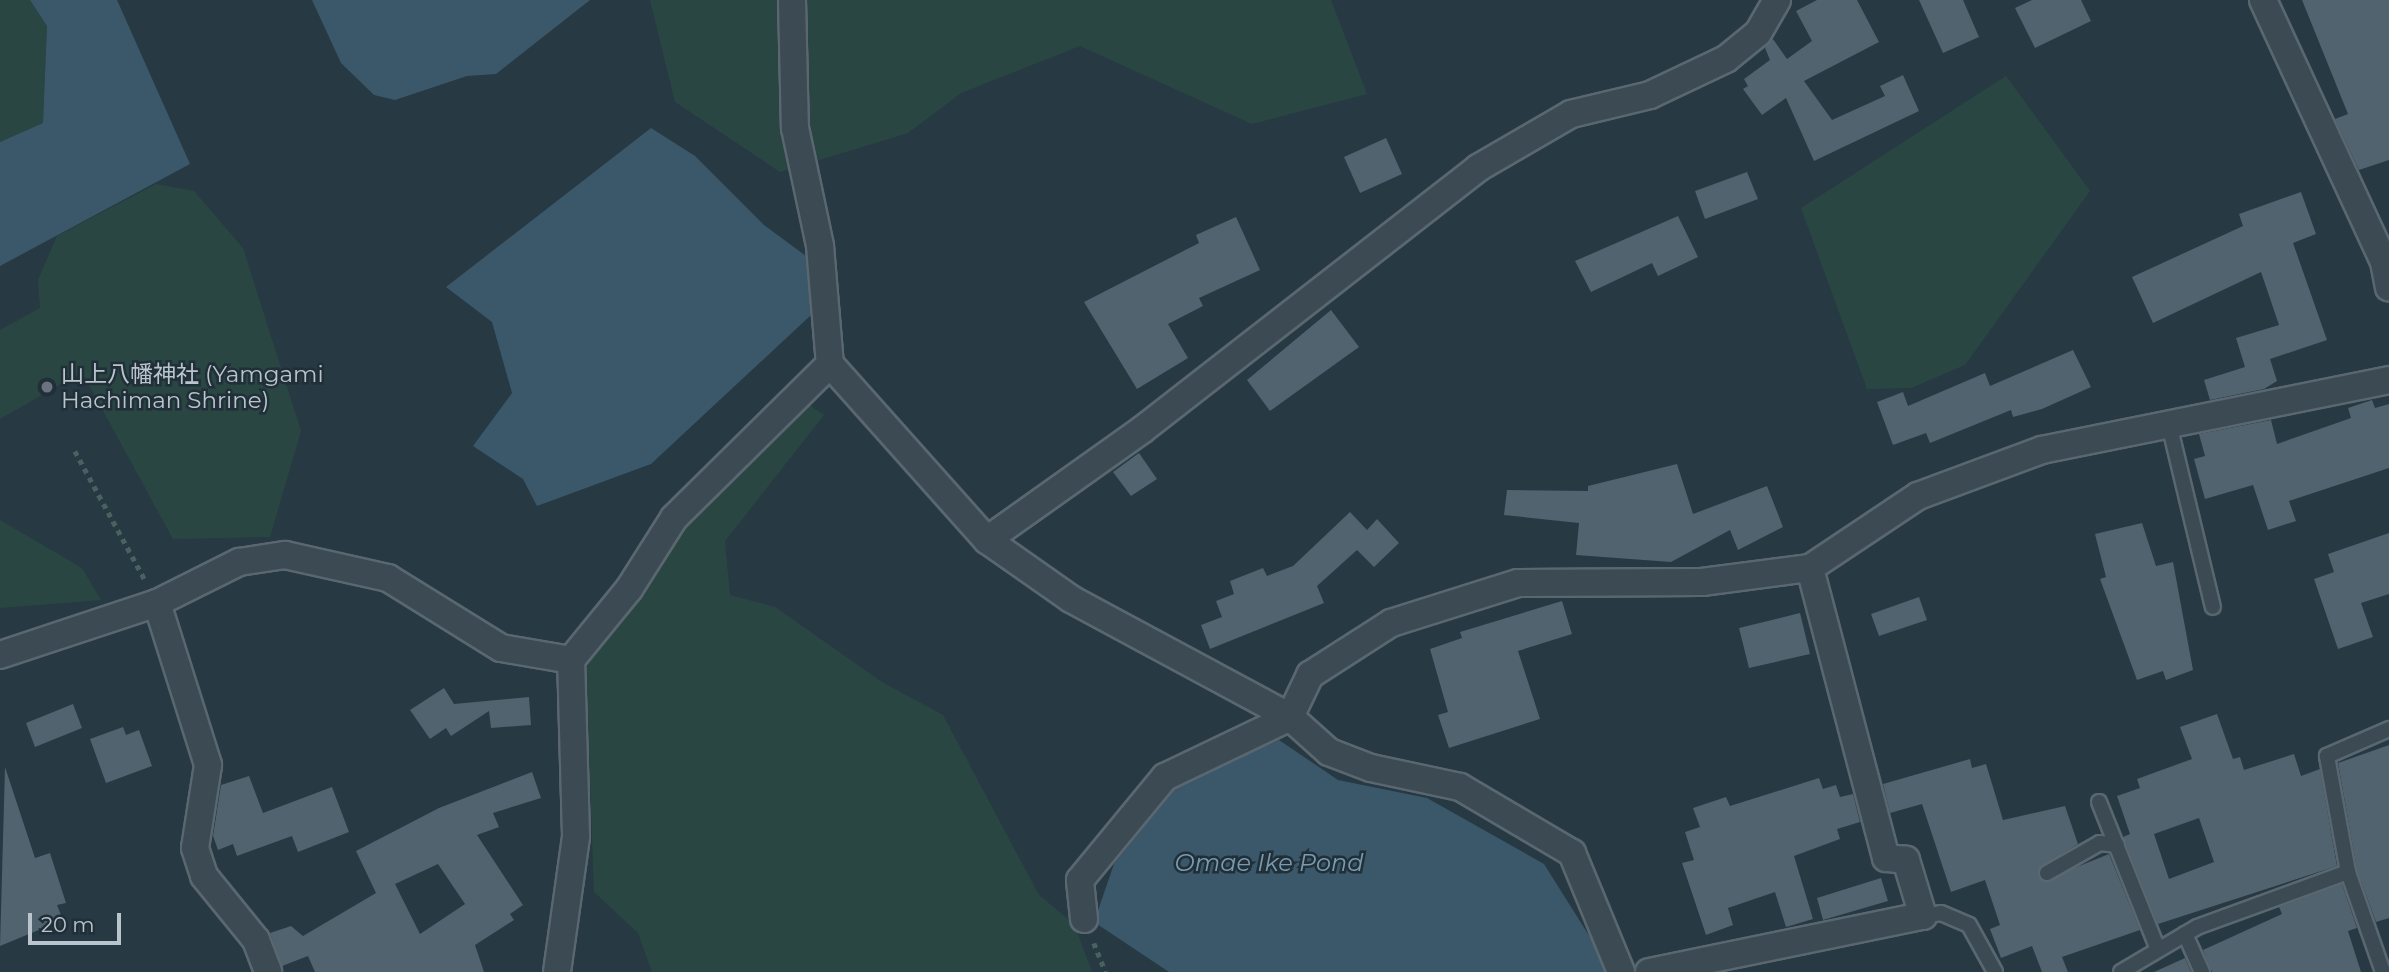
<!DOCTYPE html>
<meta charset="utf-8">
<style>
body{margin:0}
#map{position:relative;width:2389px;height:972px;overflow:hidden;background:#273943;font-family:Montserrat,"Noto Sans JP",sans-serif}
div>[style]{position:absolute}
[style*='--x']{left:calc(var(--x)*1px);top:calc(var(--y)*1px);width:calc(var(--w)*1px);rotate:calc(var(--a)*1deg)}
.green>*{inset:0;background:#2a4643}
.water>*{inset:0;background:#3b586a}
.building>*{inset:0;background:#50636e}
.path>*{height:4.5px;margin-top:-2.25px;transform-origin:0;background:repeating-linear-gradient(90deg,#496260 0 5px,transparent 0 10px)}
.roads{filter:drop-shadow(2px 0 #5a6770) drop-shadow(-2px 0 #5a6770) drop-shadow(0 2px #5a6770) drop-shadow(0 -2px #5a6770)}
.service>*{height:14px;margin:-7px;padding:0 7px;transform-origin:7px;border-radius:7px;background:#3b4a53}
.minor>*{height:26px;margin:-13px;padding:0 13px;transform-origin:13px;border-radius:13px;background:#3b4a53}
.dots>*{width:19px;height:19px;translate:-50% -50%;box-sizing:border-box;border:4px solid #202f38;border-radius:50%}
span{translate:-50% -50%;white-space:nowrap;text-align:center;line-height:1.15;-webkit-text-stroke:5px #202f38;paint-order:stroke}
.poi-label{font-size:23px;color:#b9c4cd}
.left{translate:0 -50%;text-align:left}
.water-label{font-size:24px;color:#799bb0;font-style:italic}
.scale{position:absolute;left:28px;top:913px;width:93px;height:32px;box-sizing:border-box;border:4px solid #b9c4cd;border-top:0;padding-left:9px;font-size:21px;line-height:24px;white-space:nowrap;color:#b9c4cd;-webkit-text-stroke:5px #202f38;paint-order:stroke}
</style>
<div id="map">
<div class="green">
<div style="clip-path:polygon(0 0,30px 0,47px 26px,43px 123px,0 142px)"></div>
<div style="clip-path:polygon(650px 0,1331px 0,1367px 94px,1252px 124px,1080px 46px,961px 93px,908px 133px,780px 172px,675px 102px)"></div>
<div style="clip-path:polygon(2006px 76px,2090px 191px,1965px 365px,1911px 388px,1867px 389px,1801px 208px)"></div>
<div style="clip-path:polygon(156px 184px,194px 191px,243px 248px,301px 431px,270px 537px,173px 539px,82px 372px,0 419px,0 330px,40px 308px,38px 280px,57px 236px)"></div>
<div style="clip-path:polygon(785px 388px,824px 415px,725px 541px,730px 595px,775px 607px,882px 682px,943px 715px,1039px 895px,1074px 924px,1092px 972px,652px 972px,638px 933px,594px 892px,586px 669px,672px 502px)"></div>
<div style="clip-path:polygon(0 520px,82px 568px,101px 600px,0 608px)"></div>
</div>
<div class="water">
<div style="clip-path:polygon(30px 0,117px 0,190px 164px,0 266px,0 142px,43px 123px,47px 26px)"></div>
<div style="clip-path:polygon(312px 0,590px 0,496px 74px,467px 76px,395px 100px,374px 95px,341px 63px)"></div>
<div style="clip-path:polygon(651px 128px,695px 156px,764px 225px,810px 259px,810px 316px,651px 464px,537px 506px,523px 479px,473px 446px,512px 393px,492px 322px,446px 287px)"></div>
<div style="clip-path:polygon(1279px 740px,1338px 780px,1427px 798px,1544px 864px,1612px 972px,1169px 972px,1094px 922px,1114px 864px,1178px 785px)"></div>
</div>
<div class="building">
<div style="clip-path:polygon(1817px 0,1857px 0,1879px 42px,1804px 81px,1832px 120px,1885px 96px,1880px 86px,1903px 75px,1919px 111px,1814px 161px,1786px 98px,1762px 115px,1743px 89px,1748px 86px,1744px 79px,1770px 60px,1765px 48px,1773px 39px,1787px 59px,1812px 41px,1796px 11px)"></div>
<div style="clip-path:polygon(1919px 0,1963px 0,1979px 37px,1943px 53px)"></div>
<div style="clip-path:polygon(2032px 0,2081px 0,2091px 21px,2035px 48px,2015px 8px)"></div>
<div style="clip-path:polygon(2302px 0,2389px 0,2389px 160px,2359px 170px,2335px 119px,2348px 114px)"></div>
<div style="clip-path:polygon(1386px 138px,1402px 174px,1360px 193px,1344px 157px)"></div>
<div style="clip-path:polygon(1747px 172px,1758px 199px,1705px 219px,1695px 191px)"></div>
<div style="clip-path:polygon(2301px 192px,2316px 234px,2293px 243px,2327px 340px,2270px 359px,2277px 381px,2264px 389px,2210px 400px,2204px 380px,2245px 367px,2236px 338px,2279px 325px,2261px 272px,2153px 323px,2132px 277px,2243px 226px,2239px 214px)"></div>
<div style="clip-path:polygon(1678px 216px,1698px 257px,1658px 276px,1652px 263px,1591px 292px,1575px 261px)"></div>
<div style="clip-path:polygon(1236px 217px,1260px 270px,1199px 298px,1203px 306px,1168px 324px,1188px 358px,1137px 389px,1084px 302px,1199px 243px,1196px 235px)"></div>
<div style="clip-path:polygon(1331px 310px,1359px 347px,1270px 411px,1247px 380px)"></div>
<div style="clip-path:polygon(2073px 350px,2091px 387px,2042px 409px,2013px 417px,2011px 410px,1930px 443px,1926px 433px,1893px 445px,1877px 402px,1903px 392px,1908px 406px,1985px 373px,1990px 386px)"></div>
<div style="clip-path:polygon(2372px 400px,2375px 408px,2389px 404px,2389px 468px,2289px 501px,2296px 521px,2268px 530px,2253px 485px,2205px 499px,2194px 459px,2205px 456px,2199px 434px,2271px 420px,2277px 444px,2351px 418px,2348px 408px)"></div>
<div style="clip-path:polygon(1139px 453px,1157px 479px,1131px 496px,1113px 472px)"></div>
<div style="clip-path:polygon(1677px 464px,1693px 514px,1767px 486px,1783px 527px,1738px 550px,1730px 530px,1671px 562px,1576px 555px,1579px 523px,1504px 515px,1507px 490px,1588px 491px,1588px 486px)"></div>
<div style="clip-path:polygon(1350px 512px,1367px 530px,1377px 519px,1399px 543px,1374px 567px,1357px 550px,1317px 586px,1324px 603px,1210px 649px,1201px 625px,1222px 617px,1216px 601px,1234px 594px,1230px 581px,1263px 568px,1267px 576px,1293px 566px)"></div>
<div style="clip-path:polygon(2142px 523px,2156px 566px,2173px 562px,2193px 670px,2166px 680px,2163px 671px,2137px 680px,2100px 579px,2106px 577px,2095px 534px)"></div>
<div style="clip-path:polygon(2389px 533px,2389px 594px,2361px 603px,2373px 637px,2338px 649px,2314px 579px,2334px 572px,2328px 554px)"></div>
<div style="clip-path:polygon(1919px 597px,1927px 620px,1879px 636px,1871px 614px)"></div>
<div style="clip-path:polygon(1562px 601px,1572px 634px,1518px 651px,1540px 719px,1449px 748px,1438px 715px,1448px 712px,1430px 649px,1462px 638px,1460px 632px)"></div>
<div style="clip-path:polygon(1800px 613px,1810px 654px,1749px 668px,1739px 628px)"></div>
<div style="clip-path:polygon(444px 688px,454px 704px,529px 697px,531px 725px,491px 728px,489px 711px,451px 736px,446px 728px,430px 739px,410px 710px)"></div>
<div style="clip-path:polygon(73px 704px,82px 728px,35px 747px,26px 723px)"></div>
<div style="clip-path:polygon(evenodd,2217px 714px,2233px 759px,2240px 757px,2244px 770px,2294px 754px,2301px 776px,2320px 769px,2337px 866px,2158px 924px,2123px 837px,2130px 834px,2117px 796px,2140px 788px,2137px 779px,2192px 759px,2180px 727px,2217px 714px,2199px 818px,2214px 862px,2169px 879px,2154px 834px,2199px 818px)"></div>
<div style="clip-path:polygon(123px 727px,126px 735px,139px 730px,152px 766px,106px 783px,90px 739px)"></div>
<div style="clip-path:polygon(2389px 745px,2389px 918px,2376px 922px,2357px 870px,2338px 763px)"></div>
<div style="clip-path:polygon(1970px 759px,1972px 768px,1986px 764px,2003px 820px,2065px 806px,2078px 844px,2039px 868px,2042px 881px,2109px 854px,2140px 930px,2062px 957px,2068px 972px,2042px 972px,2032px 946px,2001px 958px,1990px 929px,2000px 925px,1985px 880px,1951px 892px,1922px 804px,1890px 813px,1883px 784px)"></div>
<div style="clip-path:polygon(5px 767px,35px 858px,50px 853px,66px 903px,57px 905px,63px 920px,0 946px)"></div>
<div style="clip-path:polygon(evenodd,532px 772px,541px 798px,493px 813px,499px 827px,477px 835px,523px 905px,510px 914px,514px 920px,475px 945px,484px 972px,315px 972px,308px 956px,282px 966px,270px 933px,291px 926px,303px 936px,376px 893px,356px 851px,439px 808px,532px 772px,438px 864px,465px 904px,420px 934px,395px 884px,438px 864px)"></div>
<div style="clip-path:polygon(249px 776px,263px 813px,332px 787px,349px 832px,298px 852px,292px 836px,237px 856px,233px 844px,218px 850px,213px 836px,221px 785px)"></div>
<div style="clip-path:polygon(1819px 778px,1823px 789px,1836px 785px,1840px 797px,1853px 794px,1860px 822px,1837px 829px,1840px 839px,1794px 856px,1813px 919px,1786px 927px,1775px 892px,1728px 908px,1733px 925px,1706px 935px,1682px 863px,1694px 860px,1685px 832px,1700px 827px,1693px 808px,1726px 797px,1730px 806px)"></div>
<div style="clip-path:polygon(1881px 878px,1888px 901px,1823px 920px,1817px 898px)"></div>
<div style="clip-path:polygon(2342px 884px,2357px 928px,2348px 931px,2361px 972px,2212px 972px,2203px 950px,2282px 914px,2279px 907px)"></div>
<div style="clip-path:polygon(2185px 958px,2191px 972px,2154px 972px)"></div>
</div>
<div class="path">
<div style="--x:75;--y:451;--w:147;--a:61.5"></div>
<div style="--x:1094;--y:943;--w:31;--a:68"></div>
</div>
<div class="roads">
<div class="service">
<div style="--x:2168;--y:420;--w:192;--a:76.5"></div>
<div style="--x:2099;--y:802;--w:156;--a:68.2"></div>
<div style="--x:2047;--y:873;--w:61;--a:-29.5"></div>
<div style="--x:2100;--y:843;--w:17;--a:7"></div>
<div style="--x:1923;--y:916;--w:18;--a:-9"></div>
<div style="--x:1941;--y:913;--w:30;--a:23"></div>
<div style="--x:1969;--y:925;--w:54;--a:61"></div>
<div style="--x:2185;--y:934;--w:42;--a:65.9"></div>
<div style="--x:2121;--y:972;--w:88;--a:-30.6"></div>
<div style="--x:2197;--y:927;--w:161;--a:-20"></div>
<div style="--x:2383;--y:972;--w:106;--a:-109.3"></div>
<div style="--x:2348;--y:872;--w:118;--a:-100.3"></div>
<div style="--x:2327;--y:756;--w:68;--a:-23.5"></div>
</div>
<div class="minor">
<div style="--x:792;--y:0;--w:128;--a:88.7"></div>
<div style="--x:795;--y:128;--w:121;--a:78"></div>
<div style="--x:820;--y:246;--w:118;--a:85.2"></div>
<div style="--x:830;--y:364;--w:236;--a:48.3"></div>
<div style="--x:987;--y:540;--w:103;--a:35.1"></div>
<div style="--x:1071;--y:599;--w:249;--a:28.3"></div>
<div style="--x:1290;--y:717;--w:52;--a:41.9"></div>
<div style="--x:1329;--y:752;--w:45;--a:20.9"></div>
<div style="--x:1371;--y:768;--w:91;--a:12.1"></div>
<div style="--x:1460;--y:787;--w:130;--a:30.5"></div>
<div style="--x:1572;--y:853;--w:129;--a:67.6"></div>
<div style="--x:2263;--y:0;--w:289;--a:65.2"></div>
<div style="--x:2384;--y:262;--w:26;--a:79"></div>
<div style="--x:987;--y:540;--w:191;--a:-35.4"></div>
<div style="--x:1143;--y:429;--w:425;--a:-37.9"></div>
<div style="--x:1478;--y:168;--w:108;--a:-30.1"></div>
<div style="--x:1571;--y:114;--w:81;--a:-13.5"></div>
<div style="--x:1650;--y:95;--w:84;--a:-25.3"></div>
<div style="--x:1726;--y:59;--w:41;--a:-39.1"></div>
<div style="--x:1758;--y:33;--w:38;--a:-60"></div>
<div style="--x:157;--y:603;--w:170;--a:72.5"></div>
<div style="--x:208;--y:765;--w:84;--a:98.9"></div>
<div style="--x:195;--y:848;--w:29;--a:72"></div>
<div style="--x:204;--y:876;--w:82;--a:50.9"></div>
<div style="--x:256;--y:940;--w:34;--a:69"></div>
<div style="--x:0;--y:655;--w:165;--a:-18.3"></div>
<div style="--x:157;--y:603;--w:92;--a:-26.6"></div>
<div style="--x:239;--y:562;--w:47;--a:-8.7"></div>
<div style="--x:285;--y:555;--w:106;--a:12.6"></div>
<div style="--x:388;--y:578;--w:133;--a:31.8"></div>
<div style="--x:501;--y:648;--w:71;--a:9.7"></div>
<div style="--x:1084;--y:919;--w:39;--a:-96"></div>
<div style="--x:1080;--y:880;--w:134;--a:-50.5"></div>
<div style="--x:1165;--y:777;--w:139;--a:-25.6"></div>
<div style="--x:1290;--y:717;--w:47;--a:-64.5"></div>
<div style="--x:1310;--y:675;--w:96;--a:-32.7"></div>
<div style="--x:1391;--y:623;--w:133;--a:-17.5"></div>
<div style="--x:1518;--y:583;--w:184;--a:-0.3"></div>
<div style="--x:1702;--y:582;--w:109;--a:-7.4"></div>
<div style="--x:1810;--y:568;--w:130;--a:-33.7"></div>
<div style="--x:1918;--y:496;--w:132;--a:-20.4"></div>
<div style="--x:2042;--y:450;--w:354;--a:-11.4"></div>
<div style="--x:557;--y:972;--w:137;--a:-82"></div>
<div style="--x:576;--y:836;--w:176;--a:-91.6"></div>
<div style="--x:571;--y:660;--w:92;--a:-50.8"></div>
<div style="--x:629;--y:589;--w:84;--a:-57.6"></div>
<div style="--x:674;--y:518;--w:219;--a:-44.6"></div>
<div style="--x:1649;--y:972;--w:280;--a:-11.6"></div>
<div style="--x:1923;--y:916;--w:59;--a:-106.9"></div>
<div style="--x:1906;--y:860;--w:20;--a:-174"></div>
<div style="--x:1886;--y:858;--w:300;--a:-104.7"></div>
</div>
</div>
<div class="dots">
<div style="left:47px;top:387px;background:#6b7280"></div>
</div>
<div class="poi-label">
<span class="left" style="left:61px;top:387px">山上八幡神社 (Yamgami<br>Hachiman Shrine)</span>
</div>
<div class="water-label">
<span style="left:1269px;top:863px">Omae Ike Pond</span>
</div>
<div class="scale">20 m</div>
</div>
